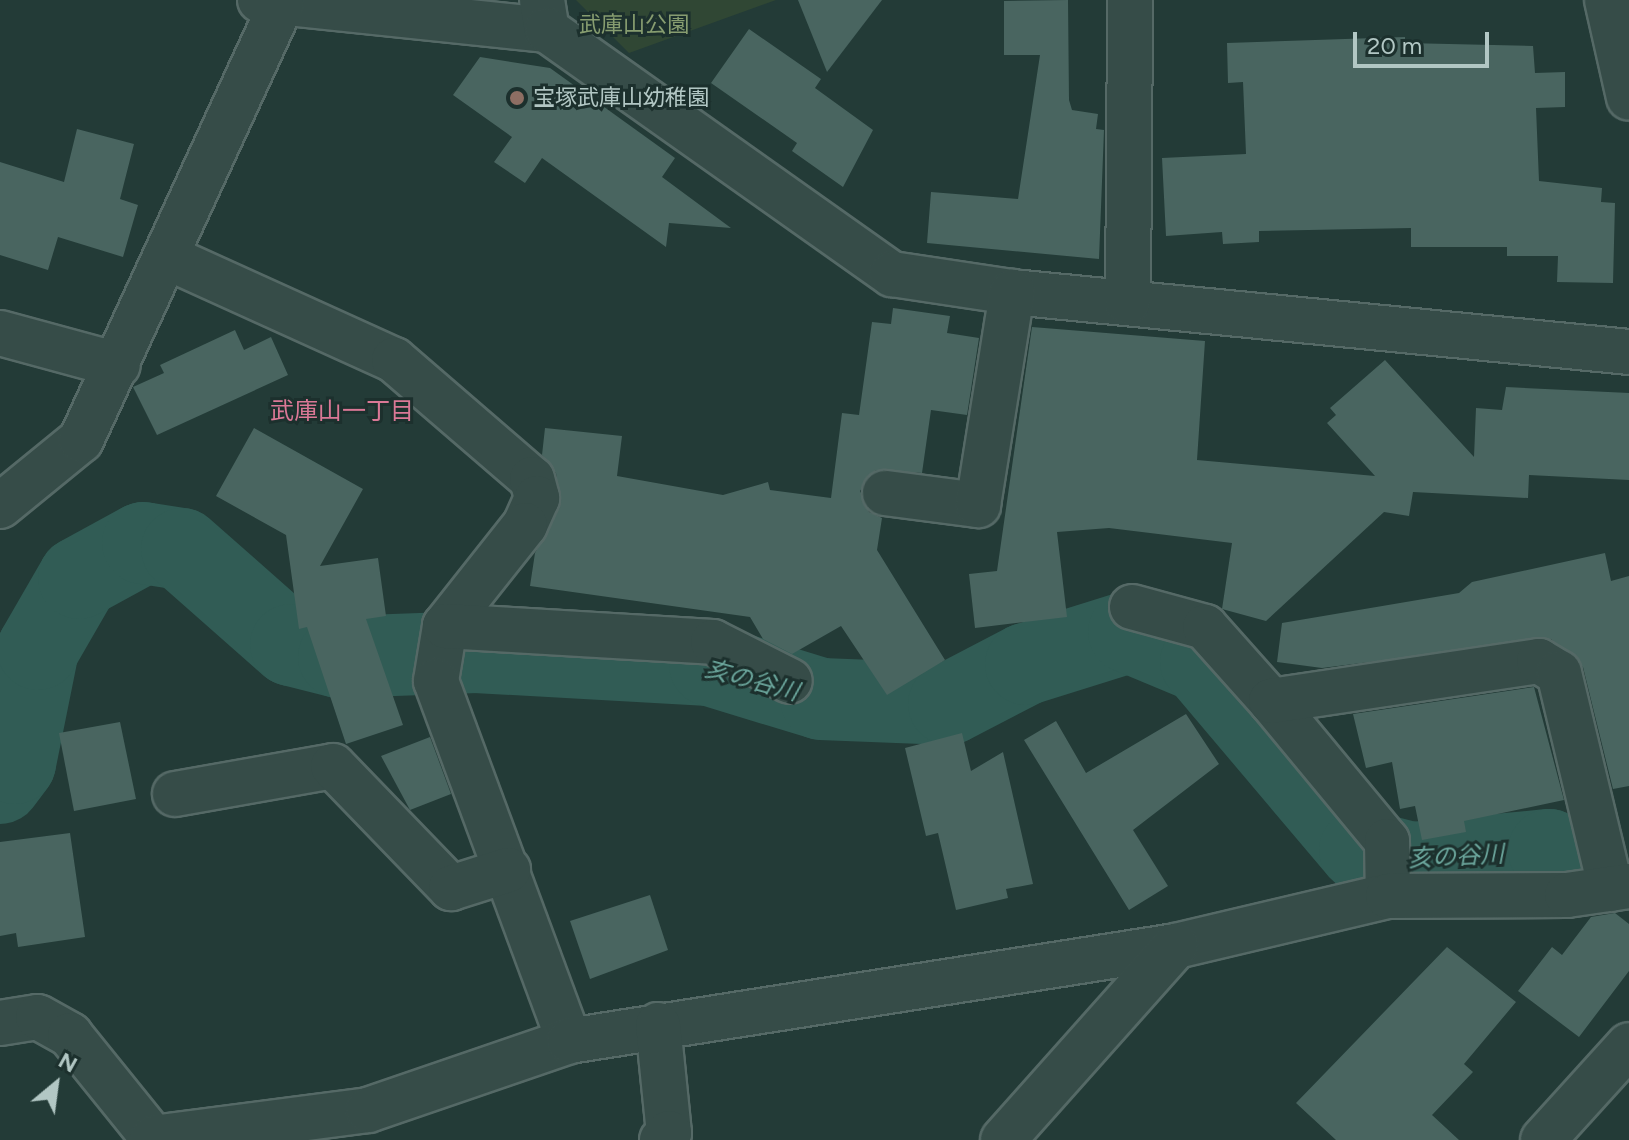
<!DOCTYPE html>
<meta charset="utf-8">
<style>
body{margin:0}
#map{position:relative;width:1629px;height:1140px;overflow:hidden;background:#233b37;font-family:Figtree,"Noto Sans JP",sans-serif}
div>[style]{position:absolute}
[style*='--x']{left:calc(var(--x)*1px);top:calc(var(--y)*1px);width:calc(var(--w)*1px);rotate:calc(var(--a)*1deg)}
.green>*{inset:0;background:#304734}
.river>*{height:82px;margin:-41px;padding:0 41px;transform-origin:41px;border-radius:41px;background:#315c55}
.building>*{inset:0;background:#496560}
.roads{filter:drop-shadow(2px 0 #556966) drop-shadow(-2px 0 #556966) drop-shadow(0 2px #556966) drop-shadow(0 -2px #556966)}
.minor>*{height:44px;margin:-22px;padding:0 22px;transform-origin:22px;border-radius:22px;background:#364c48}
.dots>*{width:22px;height:22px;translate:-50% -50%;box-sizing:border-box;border:4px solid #1c302d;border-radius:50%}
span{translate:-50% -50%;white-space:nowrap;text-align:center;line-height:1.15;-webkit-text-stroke:6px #1c302d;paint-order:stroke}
.park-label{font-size:22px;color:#879d70}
.poi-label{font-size:22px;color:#b2c7c4}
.left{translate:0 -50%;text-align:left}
.neighbourhood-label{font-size:24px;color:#da7896}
.water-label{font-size:24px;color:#6ba69c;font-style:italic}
.north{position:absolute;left:16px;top:1044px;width:80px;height:80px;-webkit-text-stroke:6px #1c302d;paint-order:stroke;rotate:29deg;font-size:22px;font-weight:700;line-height:32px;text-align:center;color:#b2c7c4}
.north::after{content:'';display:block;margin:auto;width:28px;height:36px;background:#b2c7c4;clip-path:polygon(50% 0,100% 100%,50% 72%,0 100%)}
.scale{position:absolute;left:1353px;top:32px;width:136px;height:36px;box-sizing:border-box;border:4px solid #b2c7c4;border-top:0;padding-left:10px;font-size:24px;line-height:28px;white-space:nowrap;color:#b2c7c4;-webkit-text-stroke:6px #1c302d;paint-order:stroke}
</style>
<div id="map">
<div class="green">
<div style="clip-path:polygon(576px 0,776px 0,629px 53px)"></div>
</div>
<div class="river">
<div style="--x:0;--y:783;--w:25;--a:-53"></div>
<div style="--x:15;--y:763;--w:116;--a:-78.6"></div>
<div style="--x:38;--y:649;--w:82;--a:-60"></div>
<div style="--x:79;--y:578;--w:73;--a:-28.7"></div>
<div style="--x:143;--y:543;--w:39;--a:9"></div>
<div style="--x:182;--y:549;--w:145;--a:41.4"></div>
<div style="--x:291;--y:645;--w:49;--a:14"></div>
<div style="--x:339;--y:657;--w:137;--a:-2.1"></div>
<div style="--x:476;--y:652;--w:234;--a:3.2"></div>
<div style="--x:710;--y:665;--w:116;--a:17"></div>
<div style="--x:821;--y:699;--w:128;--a:2.2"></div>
<div style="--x:949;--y:704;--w:87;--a:-27.5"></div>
<div style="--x:1026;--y:664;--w:108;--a:-17.3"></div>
<div style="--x:1129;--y:632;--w:78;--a:22.6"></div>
<div style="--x:1201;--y:662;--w:246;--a:49.8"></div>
<div style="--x:1360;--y:850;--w:53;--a:14.3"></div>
<div style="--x:1411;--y:863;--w:139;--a:-5.4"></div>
<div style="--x:1549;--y:850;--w:36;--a:37"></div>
</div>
<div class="building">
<div style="clip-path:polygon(798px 0,882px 0,827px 72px)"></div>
<div style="clip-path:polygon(1068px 0,1069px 100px,1072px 110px,1098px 114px,1096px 129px,1104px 130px,1099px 259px,927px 243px,931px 192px,1018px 199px,1040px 55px,1004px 55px,1004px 1px)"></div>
<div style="clip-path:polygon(749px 29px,821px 79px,815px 88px,873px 130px,843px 187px,792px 151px,797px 143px,711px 83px)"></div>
<div style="clip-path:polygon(1405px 37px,1405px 43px,1533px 46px,1535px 73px,1565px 72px,1565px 107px,1536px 108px,1539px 181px,1602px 188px,1601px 202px,1615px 203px,1613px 283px,1557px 282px,1558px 256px,1507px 256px,1507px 247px,1411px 247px,1411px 228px,1259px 231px,1259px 242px,1223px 244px,1222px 232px,1166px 236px,1162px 158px,1246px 154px,1243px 82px,1228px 83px,1227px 43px)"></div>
<div style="clip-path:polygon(480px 57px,550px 68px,675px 158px,662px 177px,731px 228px,669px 223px,666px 247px,542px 158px,525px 183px,494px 162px,512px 137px,453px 95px)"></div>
<div style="clip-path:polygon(77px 129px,134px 144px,120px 199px,138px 205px,123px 257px,58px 237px,48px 270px,0 255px,0 162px,64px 182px)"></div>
<div style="clip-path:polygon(893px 308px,950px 316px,947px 333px,979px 338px,967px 415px,931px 410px,922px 473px,876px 470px,860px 491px,869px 512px,882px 518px,877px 550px,945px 660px,887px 695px,841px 626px,792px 654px,763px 639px,750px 617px,530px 586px,535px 553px,560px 507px,556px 473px,542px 455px,545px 428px,622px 436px,617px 476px,723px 495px,768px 482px,770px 490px,831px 498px,842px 413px,859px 415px,872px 322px,891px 324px)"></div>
<div style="clip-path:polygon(1032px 327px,1205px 341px,1197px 460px,1375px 476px,1327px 423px,1336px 415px,1330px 408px,1385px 360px,1474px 457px,1476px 408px,1502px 410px,1506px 387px,1629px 393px,1629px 480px,1529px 475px,1528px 498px,1413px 492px,1409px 516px,1384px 512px,1266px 621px,1222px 609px,1232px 543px,1109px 528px,1057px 532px,1067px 617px,975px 628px,969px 574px,997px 571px)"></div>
<div style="clip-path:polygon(235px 330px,244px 350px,271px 337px,288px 375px,157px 435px,133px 387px,164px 373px,160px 365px)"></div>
<div style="clip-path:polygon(254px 428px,363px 489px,320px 566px,378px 558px,386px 616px,366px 619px,403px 725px,346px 744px,307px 627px,299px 629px,286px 535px,216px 496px)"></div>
<div style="clip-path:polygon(1605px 553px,1611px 581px,1629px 576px,1629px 786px,1613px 789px,1583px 667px,1551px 639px,1322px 668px,1277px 662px,1282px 623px,1459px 593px,1472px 582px)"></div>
<div style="clip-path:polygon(1534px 687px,1564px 800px,1464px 821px,1466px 832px,1422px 840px,1415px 806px,1400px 809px,1392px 762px,1366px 768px,1353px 714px)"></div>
<div style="clip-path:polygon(1186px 714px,1219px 764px,1133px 830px,1168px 886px,1129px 910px,1024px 740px,1056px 721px,1086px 773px)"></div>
<div style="clip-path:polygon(120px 722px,136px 799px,74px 811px,59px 733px)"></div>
<div style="clip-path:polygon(962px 733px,971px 771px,1003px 752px,1033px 884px,1006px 889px,1008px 898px,956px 910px,938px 833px,926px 836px,905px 748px)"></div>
<div style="clip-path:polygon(430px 737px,451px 794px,410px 810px,381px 756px)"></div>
<div style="clip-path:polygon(70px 833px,85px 937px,18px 947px,16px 933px,0 936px,0 842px)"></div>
<div style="clip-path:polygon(650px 895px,668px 950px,590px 979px,570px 921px)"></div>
<div style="clip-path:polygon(1615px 913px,1629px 924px,1629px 971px,1579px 1037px,1518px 991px,1552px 947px,1562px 955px,1591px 917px)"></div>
<div style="clip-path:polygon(1447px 947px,1516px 1002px,1464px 1064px,1473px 1072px,1432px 1115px,1459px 1140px,1336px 1140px,1296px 1103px)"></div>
</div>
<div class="roads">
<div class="minor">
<div style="--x:260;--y:0;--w:289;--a:6"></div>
<div style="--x:542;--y:0;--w:30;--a:81"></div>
<div style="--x:547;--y:30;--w:423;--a:35.3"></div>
<div style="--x:892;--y:274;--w:121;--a:8.5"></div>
<div style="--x:1012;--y:292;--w:620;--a:5.55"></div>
<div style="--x:1607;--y:0;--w:100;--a:77.3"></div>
<div style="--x:167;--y:257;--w:249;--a:24.4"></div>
<div style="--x:394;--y:360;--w:182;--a:40.8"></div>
<div style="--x:532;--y:479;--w:20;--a:75"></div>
<div style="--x:537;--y:498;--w:30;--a:114"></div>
<div style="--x:525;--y:525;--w:129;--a:128.4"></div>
<div style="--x:445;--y:626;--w:56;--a:99.3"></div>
<div style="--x:436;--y:681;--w:384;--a:69.7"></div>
<div style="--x:1128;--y:302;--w:302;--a:-89.6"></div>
<div style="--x:0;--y:333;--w:122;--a:15.2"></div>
<div style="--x:885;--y:493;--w:94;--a:7.4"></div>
<div style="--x:978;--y:505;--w:216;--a:-80.9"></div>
<div style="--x:0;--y:506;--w:104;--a:-39.2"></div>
<div style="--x:81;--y:440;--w:479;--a:-65.3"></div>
<div style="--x:1132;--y:607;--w:76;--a:15.3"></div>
<div style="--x:1205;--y:627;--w:99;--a:48.3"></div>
<div style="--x:1271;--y:701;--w:182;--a:50.4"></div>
<div style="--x:1387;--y:841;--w:55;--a:89"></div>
<div style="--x:445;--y:626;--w:268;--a:3.4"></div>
<div style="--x:713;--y:642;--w:86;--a:26.9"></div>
<div style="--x:1271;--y:701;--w:271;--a:-8.5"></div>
<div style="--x:1539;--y:661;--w:23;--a:31"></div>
<div style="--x:1559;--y:673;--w:222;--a:76.5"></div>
<div style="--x:175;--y:794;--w:160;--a:-10"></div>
<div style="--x:333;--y:766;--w:170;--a:46"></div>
<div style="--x:451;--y:888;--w:60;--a:-17.5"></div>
<div style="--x:0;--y:1023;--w:38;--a:-9"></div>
<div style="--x:38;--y:1017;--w:37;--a:29"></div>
<div style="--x:70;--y:1035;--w:132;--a:51.1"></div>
<div style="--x:153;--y:1138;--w:217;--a:-7.4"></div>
<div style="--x:368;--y:1110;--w:213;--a:-18.9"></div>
<div style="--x:569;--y:1041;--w:614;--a:-8.9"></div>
<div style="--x:1176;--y:946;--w:218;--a:-13.3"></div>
<div style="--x:1388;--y:896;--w:179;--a:-0.3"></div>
<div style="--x:1567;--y:895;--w:63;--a:-8.3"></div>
<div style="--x:658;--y:1025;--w:109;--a:84.2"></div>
<div style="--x:669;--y:1133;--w:10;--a:135"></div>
<div style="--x:1003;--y:1140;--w:260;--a:-48.3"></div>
<div style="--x:1543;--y:1140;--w:128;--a:-47.8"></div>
</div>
</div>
<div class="dots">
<div style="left:517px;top:98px;background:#8d6e63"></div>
</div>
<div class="park-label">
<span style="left:634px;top:25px">武庫山公園</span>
</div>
<div class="poi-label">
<span class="left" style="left:533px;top:98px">宝塚武庫山幼稚園</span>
</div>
<div class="neighbourhood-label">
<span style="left:342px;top:411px">武庫山一丁目</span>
</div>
<div class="water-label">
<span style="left:752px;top:680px;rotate:15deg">亥の谷川</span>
<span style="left:1456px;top:856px;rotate:-3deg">亥の谷川</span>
</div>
<div class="north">N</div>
<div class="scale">20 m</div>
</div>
